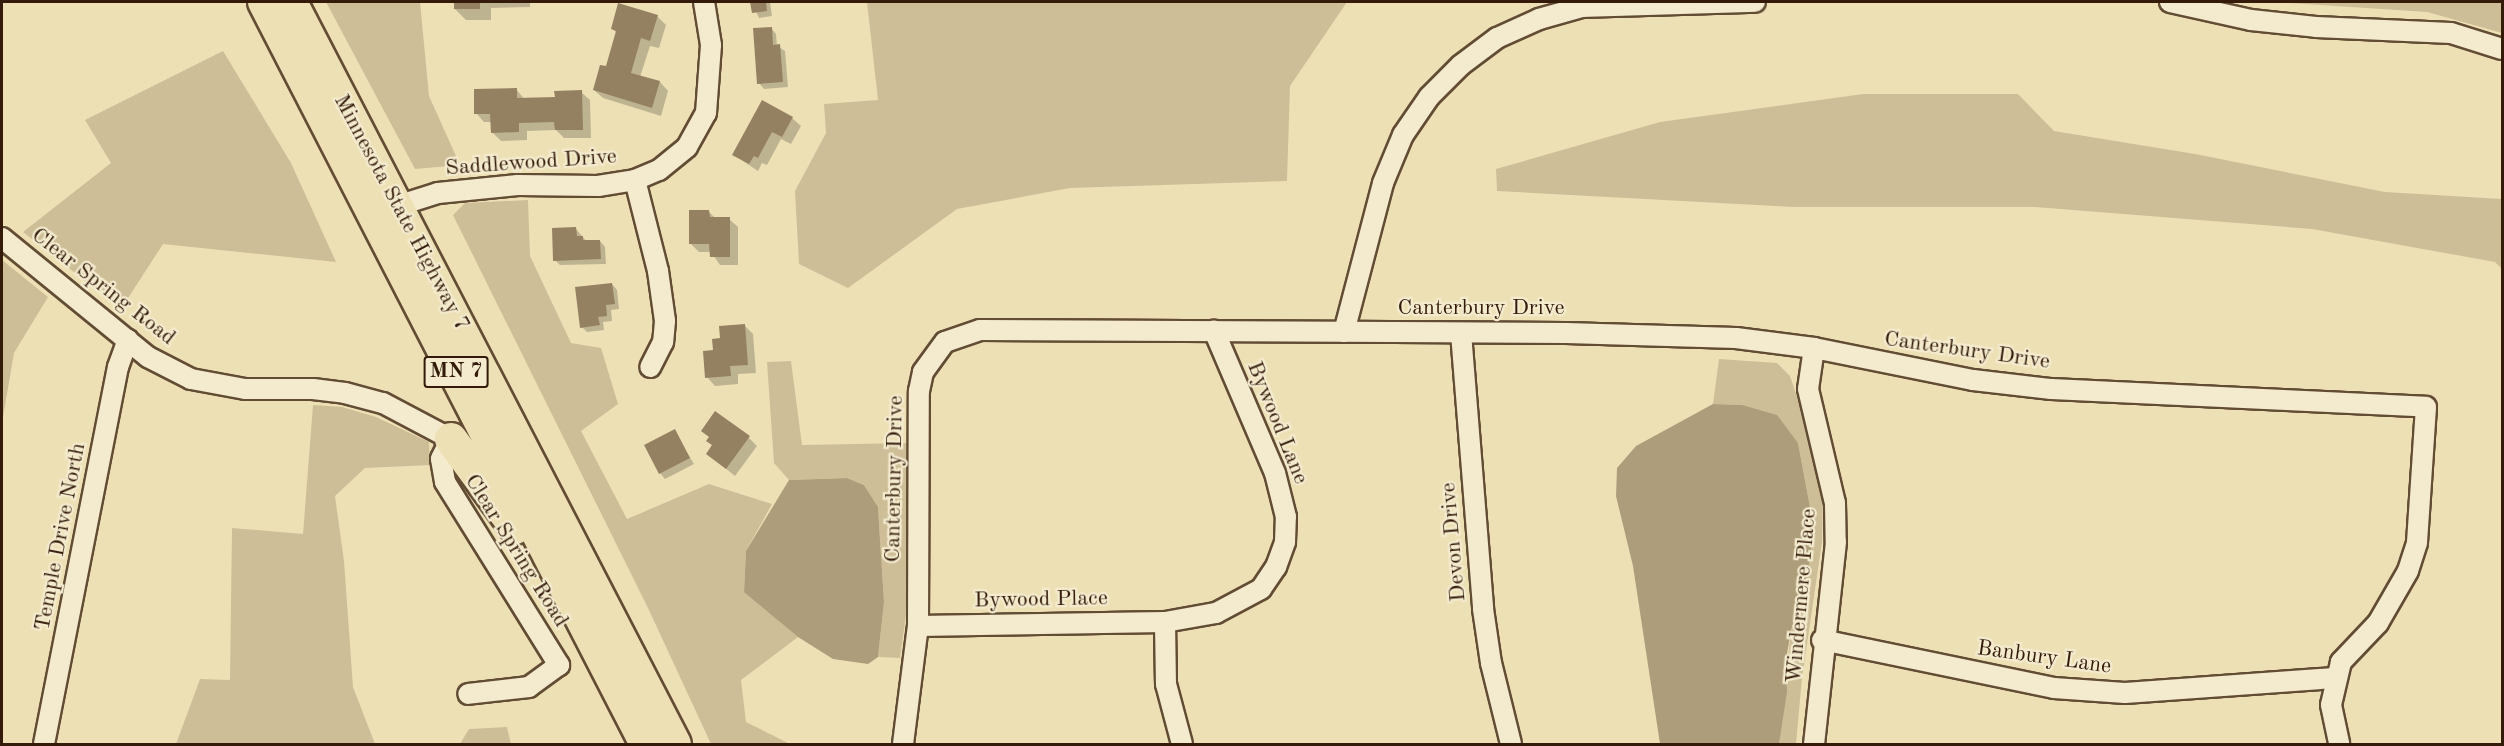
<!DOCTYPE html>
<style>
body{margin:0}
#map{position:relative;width:2504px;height:746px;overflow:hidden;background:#eee0b5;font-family:"Old Standard TT",serif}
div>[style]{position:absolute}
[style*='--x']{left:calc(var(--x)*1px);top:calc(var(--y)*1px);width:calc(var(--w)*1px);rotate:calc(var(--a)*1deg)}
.green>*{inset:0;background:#cebe98}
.water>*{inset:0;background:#ae9d7b}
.shadow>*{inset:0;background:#0003}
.building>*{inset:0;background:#948162}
.roads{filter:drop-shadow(2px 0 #624c34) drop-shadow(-2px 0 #624c34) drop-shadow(0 2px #624c34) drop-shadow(0 -2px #624c34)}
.minor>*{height:20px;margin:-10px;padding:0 10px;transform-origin:10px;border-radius:10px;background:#f4ebcf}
.primary>*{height:32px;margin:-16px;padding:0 16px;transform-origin:16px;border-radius:16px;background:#eee0b5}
span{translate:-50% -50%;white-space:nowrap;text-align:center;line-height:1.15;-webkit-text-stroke:4.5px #f4ebcf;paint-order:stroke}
.shield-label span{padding:2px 4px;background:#f4ebcf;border:2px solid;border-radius:4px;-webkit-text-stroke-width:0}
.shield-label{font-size:21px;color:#331a09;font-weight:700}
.street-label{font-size:22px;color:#331a09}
.frame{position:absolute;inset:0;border:3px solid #331a09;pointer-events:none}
</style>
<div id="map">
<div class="green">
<div style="clip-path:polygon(326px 2px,420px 2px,429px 96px,460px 165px,415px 169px)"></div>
<div style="clip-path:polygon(867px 2px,1347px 2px,1290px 86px,1287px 181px,1070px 188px,957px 209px,848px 288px,799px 264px,795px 191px,826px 133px,824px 104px,878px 100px)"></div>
<div style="clip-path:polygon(2276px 2px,2502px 2px,2502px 33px,2427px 12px)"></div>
<div style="clip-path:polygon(223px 51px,291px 163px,336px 262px,163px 244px,121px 309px,23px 232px,111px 163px,85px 120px)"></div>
<div style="clip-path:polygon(1863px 94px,2018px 94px,2054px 131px,2195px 154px,2385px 192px,2502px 199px,2502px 269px,2495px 262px,2312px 229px,2035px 207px,1794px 207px,1497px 191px,1496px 169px,1660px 122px)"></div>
<div style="clip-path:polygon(528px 200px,530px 256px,571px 343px,601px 348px,618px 404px,581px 431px,627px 519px,709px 484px,772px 504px,746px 551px,744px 591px,798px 637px,741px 680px,746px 722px,790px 744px,711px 744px,648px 608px,453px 215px,465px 203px)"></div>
<div style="clip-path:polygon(2px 260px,48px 297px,14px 353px,2px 423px)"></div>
<div style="clip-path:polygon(1719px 359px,1777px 363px,1790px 376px,1810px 436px,1823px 496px,1822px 542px,1802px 678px,1796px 744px,1779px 744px,1791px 630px,1806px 588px,1810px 507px,1798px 443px,1742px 405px,1713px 404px)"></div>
<div style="clip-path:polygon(791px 361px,802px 445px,906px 443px,908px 601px,900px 658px,878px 657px,884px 602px,878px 507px,864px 485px,847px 478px,789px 480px,774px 463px,767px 362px)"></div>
<div style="clip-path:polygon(313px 405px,342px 407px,376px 417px,429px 442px,430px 465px,365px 468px,335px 496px,344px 561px,353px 687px,375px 744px,176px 744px,200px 679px,230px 680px,232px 528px,303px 534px)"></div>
<div style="clip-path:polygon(507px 727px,511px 744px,460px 744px,469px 729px)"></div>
</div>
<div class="water">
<div style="clip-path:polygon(1713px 404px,1742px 405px,1777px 415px,1798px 443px,1810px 507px,1811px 548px,1806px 588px,1791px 630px,1786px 660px,1787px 692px,1779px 744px,1660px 744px,1633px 566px,1616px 496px,1617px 468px,1636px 446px)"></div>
<div style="clip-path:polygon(847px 478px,864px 485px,878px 507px,884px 602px,878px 657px,868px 664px,833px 659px,798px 637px,744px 592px,746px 551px,789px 480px)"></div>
</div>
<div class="shadow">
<div style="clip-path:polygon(455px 2px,530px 2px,530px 7px,491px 8px,491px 20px,466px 20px,455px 9px)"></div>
<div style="clip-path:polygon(752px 2px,770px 2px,772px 16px,759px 18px)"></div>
<div style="clip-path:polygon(657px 16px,666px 25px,659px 48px,650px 46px,640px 77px,660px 82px,668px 91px,661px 116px,603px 98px,594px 90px,607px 68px,617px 33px,613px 29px)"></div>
<div style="clip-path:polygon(771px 28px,776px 34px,777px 46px,785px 51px,788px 87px,764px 89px,759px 83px)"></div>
<div style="clip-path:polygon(516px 89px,525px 100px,556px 99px,581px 92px,590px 100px,591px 138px,564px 138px,556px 130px,527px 131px,527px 140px,501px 141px,493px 133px,492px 122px,484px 122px,476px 113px)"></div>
<div style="clip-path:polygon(792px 118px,801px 126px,791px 144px,781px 139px,767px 165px,762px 163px,758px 171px,734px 155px)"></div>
<div style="clip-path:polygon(709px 212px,716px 219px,729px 219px,738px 227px,738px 265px,720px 265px,711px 252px,699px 252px,690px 243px)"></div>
<div style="clip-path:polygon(576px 229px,587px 242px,600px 241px,605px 247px,606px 264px,560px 265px,555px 260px)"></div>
<div style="clip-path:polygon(612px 284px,617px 290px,619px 309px,611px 310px,612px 321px,603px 322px,604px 330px,587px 332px,582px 327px)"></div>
<div style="clip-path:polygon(745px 326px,753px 334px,756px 373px,738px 374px,738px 384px,715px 386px,707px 377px,714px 352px,722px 340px)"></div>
<div style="clip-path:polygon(674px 431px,694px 464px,665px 479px,660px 473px)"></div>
<div style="clip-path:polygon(710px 438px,749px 438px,757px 446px,735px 476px,708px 454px,713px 446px,708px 441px)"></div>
</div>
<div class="building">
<div style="clip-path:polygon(454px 2px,480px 2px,480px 9px,454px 9px)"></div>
<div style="clip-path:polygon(750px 2px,766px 2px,767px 11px,752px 13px)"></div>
<div style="clip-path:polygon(618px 3px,658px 15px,650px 41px,641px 38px,631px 73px,660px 81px,652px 108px,593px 90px,600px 65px,606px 66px,616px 31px,611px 29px)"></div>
<div style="clip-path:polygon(772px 27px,773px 45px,780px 44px,783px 82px,757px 84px,753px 28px)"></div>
<div style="clip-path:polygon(517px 88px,517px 98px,555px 97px,554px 91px,582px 90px,583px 130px,555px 130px,554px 122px,519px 123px,519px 132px,491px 133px,490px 114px,474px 114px,474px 89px)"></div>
<div style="clip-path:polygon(762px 100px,793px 117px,782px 137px,772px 132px,758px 158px,754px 156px,749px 164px,732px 155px)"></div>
<div style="clip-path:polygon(689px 210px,709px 210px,710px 217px,730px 217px,730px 257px,710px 257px,709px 244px,689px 244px)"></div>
<div style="clip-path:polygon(576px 227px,577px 236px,583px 236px,583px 240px,600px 240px,601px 259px,553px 261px,552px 228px)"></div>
<div style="clip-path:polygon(612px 283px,615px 304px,606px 305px,607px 316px,598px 317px,600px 325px,580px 328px,575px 287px)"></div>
<div style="clip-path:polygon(745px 324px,748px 365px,730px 366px,731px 376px,705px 378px,703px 351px,713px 350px,712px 339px,720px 338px,719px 326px)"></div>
<div style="clip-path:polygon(715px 411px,750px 436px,726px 469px,706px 454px,712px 445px,706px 441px,709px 437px,701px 431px)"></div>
<div style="clip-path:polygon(675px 429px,690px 458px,659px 474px,644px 445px)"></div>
</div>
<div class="roads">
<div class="minor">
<div style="--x:2170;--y:2;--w:83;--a:12.5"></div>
<div style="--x:2251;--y:20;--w:65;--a:6.1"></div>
<div style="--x:2316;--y:27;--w:135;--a:2.5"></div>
<div style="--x:2451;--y:33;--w:53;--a:17.4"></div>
<div style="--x:635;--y:180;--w:94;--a:75.8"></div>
<div style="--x:658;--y:271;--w:50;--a:82"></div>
<div style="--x:665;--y:321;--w:21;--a:95"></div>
<div style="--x:663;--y:342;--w:28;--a:117"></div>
<div style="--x:397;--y:206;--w:43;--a:-17.6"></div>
<div style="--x:438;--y:193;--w:80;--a:-5.7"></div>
<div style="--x:518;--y:185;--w:80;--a:0.7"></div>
<div style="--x:598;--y:186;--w:37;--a:-9"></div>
<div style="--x:635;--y:180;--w:26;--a:-23"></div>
<div style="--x:659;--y:170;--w:36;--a:-39"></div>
<div style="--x:687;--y:147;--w:39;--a:-61"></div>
<div style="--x:706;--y:113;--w:68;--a:-85.8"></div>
<div style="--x:711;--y:45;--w:44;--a:-99.2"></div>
<div style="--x:2;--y:238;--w:188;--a:39.2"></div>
<div style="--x:148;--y:357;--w:48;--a:27.1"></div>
<div style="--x:191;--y:379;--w:55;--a:10.5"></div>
<div style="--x:245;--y:389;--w:68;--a:0"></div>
<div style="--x:313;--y:389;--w:32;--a:7"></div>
<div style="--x:345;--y:393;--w:39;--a:15"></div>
<div style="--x:383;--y:403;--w:77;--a:27.9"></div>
<div style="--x:451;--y:439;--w:22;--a:117"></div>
<div style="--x:441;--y:459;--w:23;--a:80"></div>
<div style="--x:445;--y:482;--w:216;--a:58.1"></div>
<div style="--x:559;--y:665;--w:37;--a:144"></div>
<div style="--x:529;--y:687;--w:61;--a:173.5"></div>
<div style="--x:1344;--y:332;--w:154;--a:-75.3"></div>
<div style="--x:1383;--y:183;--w:52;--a:-67.4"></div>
<div style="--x:1403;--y:135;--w:46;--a:-55.6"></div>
<div style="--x:1429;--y:97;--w:45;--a:-45"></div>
<div style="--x:1461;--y:65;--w:45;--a:-36.9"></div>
<div style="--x:1497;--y:38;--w:46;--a:-24.3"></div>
<div style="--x:1539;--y:19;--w:45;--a:-15.6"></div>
<div style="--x:1582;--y:7;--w:173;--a:-1.7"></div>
<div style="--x:1461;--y:333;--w:277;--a:85.4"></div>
<div style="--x:1483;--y:609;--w:55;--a:81.6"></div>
<div style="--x:1491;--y:663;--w:83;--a:76.1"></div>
<div style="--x:1814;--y:348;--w:41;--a:98.3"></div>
<div style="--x:1808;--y:389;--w:117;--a:76.7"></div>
<div style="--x:1835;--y:503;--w:39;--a:89"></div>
<div style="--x:1836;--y:542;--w:203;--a:96.2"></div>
<div style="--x:1165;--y:622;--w:62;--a:89.1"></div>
<div style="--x:1166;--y:684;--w:62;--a:75.1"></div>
<div style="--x:918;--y:626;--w:247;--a:-0.9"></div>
<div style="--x:1165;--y:622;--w:52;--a:-10"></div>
<div style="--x:1216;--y:613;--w:51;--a:-28.1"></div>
<div style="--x:1261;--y:589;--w:27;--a:-56"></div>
<div style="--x:1276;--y:567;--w:27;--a:-70"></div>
<div style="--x:1285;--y:542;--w:25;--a:-88"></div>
<div style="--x:1286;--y:517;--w:45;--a:-104"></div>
<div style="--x:1275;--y:473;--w:155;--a:-113.2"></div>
<div style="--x:1822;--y:640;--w:237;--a:11.7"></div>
<div style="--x:2054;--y:688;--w:71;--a:4"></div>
<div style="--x:2125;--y:693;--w:210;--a:-4.1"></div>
<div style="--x:44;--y:744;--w:384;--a:-78.9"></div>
<div style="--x:118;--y:367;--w:29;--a:-70"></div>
<div style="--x:903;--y:744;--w:119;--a:-82.8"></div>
<div style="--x:918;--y:626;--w:235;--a:-89.8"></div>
<div style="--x:919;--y:391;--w:19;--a:-78"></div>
<div style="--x:923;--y:372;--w:37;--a:-54"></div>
<div style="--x:945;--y:342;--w:37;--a:-19"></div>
<div style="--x:980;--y:330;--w:586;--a:0.29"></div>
<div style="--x:1566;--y:333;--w:170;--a:1.7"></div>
<div style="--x:1736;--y:338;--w:79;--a:7.3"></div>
<div style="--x:1814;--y:348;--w:162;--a:11.4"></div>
<div style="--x:1973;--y:380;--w:79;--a:6.6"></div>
<div style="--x:2051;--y:389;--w:375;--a:2.7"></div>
<div style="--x:2426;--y:407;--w:136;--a:93.8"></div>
<div style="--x:2417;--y:543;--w:29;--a:108"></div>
<div style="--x:2408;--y:571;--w:60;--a:120"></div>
<div style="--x:2378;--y:623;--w:54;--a:133.5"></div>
<div style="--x:2341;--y:662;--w:44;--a:103.1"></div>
<div style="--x:2331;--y:705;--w:40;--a:78"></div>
</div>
<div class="primary">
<div style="--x:264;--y:2;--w:835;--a:62.76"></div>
<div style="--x:291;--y:2;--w:835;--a:62.64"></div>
<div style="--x:451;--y:439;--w:110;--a:53.9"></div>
</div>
</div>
<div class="shield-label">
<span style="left:456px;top:372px">MN 7</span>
</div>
<div class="street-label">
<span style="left:531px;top:163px;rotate:-4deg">Saddlewood Drive</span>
<span style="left:401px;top:213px;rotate:62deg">Minnesota State Highway 7</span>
<span style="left:103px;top:287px;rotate:38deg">Clear Spring Road</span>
<span style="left:1481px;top:309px">Canterbury Drive</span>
<span style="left:1967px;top:351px;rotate:8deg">Canterbury Drive</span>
<span style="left:1277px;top:423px;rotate:68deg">Bywood Lane</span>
<span style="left:895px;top:479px;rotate:-89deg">Canterbury Drive</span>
<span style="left:61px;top:537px;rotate:-79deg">Temple Drive North</span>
<span style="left:1454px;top:542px;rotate:-95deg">Devon Drive</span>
<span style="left:516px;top:551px;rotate:58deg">Clear Spring Road</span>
<span style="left:1802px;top:596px;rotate:-85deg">Windermere Place</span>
<span style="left:1041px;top:600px;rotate:-1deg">Bywood Place</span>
<span style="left:2044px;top:658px;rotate:8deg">Banbury Lane</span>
</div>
<div class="frame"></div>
</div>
